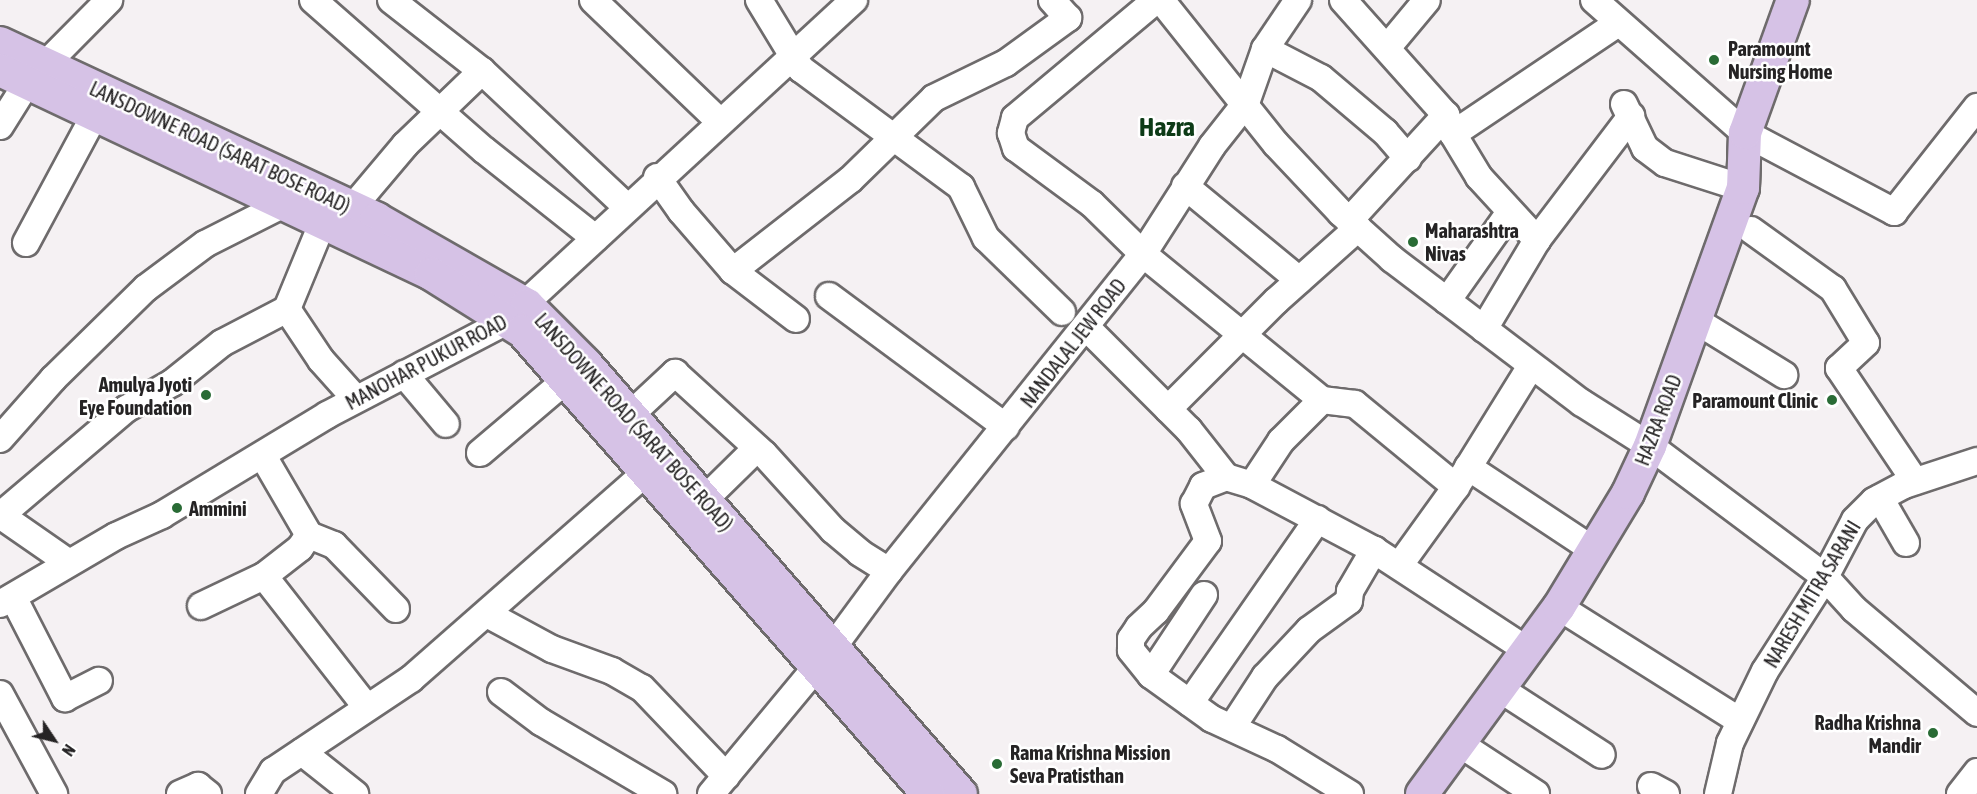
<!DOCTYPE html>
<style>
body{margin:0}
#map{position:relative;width:1977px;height:794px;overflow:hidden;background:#f5f1f3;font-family:"Asap Condensed",sans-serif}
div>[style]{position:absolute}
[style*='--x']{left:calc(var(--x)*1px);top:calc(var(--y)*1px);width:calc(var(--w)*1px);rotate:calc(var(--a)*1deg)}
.roads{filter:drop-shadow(2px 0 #6e6b6c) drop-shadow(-2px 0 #6e6b6c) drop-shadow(0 2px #6e6b6c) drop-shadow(0 -2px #6e6b6c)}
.minor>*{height:26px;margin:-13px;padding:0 13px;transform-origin:13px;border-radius:13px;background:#fff}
.major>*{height:32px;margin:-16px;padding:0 16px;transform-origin:16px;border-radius:16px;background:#d6c2e6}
.dots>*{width:16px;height:16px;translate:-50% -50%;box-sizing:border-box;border:3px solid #fff;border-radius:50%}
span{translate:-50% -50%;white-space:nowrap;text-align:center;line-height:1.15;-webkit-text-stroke:5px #fff;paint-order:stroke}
.poi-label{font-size:20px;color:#252324;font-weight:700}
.left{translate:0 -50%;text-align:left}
.right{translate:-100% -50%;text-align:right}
.street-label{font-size:20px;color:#252324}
.district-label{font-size:26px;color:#0d3b17;font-weight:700}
.north{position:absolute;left:24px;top:710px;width:60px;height:60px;-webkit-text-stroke:4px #fff;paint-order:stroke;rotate:125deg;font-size:16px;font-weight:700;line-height:24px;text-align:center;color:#252324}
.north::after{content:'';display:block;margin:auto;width:21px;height:27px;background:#252324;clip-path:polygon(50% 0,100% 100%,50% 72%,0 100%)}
</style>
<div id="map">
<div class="roads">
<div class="minor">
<div style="--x:313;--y:0;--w:227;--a:41.3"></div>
<div style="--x:484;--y:150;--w:142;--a:38.4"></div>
<div style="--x:391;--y:0;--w:115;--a:38"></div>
<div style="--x:482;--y:71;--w:199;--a:43.2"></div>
<div style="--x:593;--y:0;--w:176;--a:43.8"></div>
<div style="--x:759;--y:0;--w:81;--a:58.7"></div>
<div style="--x:801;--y:69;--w:199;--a:36.4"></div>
<div style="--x:961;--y:187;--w:57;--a:63.9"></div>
<div style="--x:986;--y:238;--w:106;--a:44.2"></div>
<div style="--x:1156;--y:0;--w:184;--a:140.1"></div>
<div style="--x:1015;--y:118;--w:16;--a:105"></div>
<div style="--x:1011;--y:133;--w:16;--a:72"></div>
<div style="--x:1016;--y:148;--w:94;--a:36.4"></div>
<div style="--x:1092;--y:204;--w:71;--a:44.4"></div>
<div style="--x:1143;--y:254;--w:231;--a:39.2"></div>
<div style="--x:1322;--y:400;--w:33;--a:7"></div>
<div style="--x:1355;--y:404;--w:131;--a:39.4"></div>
<div style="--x:1161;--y:0;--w:184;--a:51.4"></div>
<div style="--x:1276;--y:144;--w:95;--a:46.7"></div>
<div style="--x:1341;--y:213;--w:69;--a:42"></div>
<div style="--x:1392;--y:259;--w:238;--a:37.2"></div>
<div style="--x:1582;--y:403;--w:80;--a:32.3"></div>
<div style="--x:1650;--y:446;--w:219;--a:36.8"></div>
<div style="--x:1825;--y:577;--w:43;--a:47.8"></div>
<div style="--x:1854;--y:609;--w:161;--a:40.2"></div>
<div style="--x:1343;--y:0;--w:154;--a:48.2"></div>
<div style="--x:1446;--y:115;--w:20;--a:70"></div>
<div style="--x:1453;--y:134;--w:197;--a:-33.9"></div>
<div style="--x:1594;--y:0;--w:201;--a:41.4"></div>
<div style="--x:1745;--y:133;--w:169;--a:27.9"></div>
<div style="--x:1894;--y:212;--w:134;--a:-51.7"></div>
<div style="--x:1387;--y:48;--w:62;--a:-50.2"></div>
<div style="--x:1265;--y:49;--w:63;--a:27.4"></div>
<div style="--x:1321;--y:78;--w:84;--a:40.2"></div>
<div style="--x:1385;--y:132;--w:35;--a:49"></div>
<div style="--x:1624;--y:104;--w:49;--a:64.5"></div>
<div style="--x:1645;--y:148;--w:25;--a:37"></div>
<div style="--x:1665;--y:163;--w:82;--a:17.8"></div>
<div style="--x:0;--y:126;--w:51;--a:-57.9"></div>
<div style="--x:27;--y:83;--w:117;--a:-45.3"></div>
<div style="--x:1453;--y:134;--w:50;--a:58.8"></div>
<div style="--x:1479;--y:177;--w:86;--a:47.4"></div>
<div style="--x:657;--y:177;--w:42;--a:54.8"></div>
<div style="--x:681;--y:211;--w:79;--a:49.1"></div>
<div style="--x:733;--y:271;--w:79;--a:37.3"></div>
<div style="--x:1185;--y:186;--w:148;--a:39.5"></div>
<div style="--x:352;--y:208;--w:82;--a:-49.9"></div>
<div style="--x:405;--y:145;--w:107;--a:-43.9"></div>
<div style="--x:1349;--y:221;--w:144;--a:-47.5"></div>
<div style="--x:322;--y:224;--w:92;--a:112.4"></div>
<div style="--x:287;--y:309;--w:61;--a:56.3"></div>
<div style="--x:321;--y:360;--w:52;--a:48.1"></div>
<div style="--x:1751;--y:230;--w:101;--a:35.7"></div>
<div style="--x:1833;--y:289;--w:63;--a:58.6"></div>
<div style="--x:1866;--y:343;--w:37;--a:137"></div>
<div style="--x:1839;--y:368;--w:136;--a:56.1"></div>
<div style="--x:26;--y:243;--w:144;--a:-61.8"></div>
<div style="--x:733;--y:271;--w:148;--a:-37.9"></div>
<div style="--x:850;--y:180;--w:117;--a:-44.3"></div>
<div style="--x:934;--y:98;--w:80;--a:-25.9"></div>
<div style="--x:1006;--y:63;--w:77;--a:-36"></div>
<div style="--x:1068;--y:18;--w:24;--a:-132"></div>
<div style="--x:829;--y:296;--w:220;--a:36.5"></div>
<div style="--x:1447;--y:301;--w:109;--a:-54.7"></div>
<div style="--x:1695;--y:320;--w:105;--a:31.7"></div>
<div style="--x:1087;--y:328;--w:144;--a:45"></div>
<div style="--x:1189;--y:430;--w:60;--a:51.8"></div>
<div style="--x:1484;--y:329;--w:104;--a:-59.2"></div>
<div style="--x:1537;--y:240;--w:156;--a:-52.8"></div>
<div style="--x:404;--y:374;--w:65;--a:50"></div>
<div style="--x:1168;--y:409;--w:153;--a:-45"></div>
<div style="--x:1276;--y:301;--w:110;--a:-41.7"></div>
<div style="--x:630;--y:415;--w:62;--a:-43"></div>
<div style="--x:675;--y:373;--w:120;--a:42.3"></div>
<div style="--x:764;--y:454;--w:103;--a:47.8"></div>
<div style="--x:833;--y:530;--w:35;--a:40"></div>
<div style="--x:860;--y:553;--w:34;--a:32"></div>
<div style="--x:0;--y:439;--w:80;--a:-48.5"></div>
<div style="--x:53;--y:379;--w:130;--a:-44.4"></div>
<div style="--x:146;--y:288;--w:74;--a:-36.7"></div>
<div style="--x:205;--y:244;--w:86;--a:-26.9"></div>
<div style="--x:480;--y:453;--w:113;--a:-40.3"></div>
<div style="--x:263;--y:456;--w:91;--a:59.8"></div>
<div style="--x:309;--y:535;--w:16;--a:125"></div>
<div style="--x:300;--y:548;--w:46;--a:142.1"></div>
<div style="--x:264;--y:576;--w:167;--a:52"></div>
<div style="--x:1468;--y:467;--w:149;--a:33.5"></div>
<div style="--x:1252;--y:485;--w:53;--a:-56.6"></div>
<div style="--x:1281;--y:441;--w:58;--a:-45"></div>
<div style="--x:1880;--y:498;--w:52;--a:60"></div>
<div style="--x:704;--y:500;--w:74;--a:-44.5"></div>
<div style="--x:0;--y:515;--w:84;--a:34.8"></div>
<div style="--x:1;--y:515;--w:164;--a:-40.3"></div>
<div style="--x:126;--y:409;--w:53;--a:-29.5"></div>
<div style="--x:172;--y:383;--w:64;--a:-38.7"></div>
<div style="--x:222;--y:343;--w:73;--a:-27.6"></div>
<div style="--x:309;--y:535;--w:27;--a:22"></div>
<div style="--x:334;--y:545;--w:89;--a:45.9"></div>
<div style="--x:1399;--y:566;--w:97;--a:-54.2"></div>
<div style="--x:1456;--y:487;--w:142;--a:-58.2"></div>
<div style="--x:13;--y:597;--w:114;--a:62.8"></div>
<div style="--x:65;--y:698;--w:38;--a:-27"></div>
<div style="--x:0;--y:604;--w:134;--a:-30.4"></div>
<div style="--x:116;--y:536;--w:51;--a:-24.5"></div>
<div style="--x:162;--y:515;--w:193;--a:-31.2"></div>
<div style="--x:327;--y:415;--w:201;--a:-27.6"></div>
<div style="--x:505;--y:322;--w:475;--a:-42.7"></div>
<div style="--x:201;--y:606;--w:70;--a:-25.5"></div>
<div style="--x:1559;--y:607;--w:214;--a:32.2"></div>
<div style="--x:487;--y:614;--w:74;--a:28.3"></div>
<div style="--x:552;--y:649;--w:64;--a:20.1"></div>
<div style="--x:612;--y:671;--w:34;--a:30"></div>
<div style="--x:642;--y:688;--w:122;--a:46.3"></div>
<div style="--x:1151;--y:675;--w:96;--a:-56.5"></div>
<div style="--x:1500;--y:689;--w:121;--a:32.9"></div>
<div style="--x:501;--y:692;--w:50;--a:36.9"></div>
<div style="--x:541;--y:722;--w:142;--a:30.5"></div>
<div style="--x:0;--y:694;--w:114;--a:61.6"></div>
<div style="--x:1190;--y:703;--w:224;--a:-55.2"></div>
<div style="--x:1233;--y:726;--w:59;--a:-56.9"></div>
<div style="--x:1265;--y:677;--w:64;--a:-46.9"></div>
<div style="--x:1309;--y:630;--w:49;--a:-35.9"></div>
<div style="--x:1349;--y:601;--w:10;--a:-84"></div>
<div style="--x:1350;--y:591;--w:48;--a:-59.7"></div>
<div style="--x:1460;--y:744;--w:91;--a:33.3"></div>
<div style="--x:302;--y:752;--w:68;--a:38.4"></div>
<div style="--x:1651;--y:786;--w:17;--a:28"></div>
<div style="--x:180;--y:794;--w:20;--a:-24"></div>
<div style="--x:198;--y:786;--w:13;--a:39"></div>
<div style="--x:259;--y:794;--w:27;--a:-59"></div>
<div style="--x:273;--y:771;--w:166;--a:-33.7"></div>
<div style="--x:411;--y:679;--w:332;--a:-41.3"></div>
<div style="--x:711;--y:794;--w:191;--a:-50.3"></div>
<div style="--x:833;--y:647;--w:94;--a:-53.6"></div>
<div style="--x:889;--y:571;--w:406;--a:-51.3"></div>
<div style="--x:1143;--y:254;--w:128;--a:-57.4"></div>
<div style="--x:1212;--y:146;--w:55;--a:-51.7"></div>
<div style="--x:1246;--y:103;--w:57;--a:-70.6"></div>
<div style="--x:1265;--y:49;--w:59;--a:-56"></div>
<div style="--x:1350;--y:794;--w:86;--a:-148.3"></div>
<div style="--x:1277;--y:749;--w:72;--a:-155.2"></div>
<div style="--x:1212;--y:719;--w:75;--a:-144.2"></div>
<div style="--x:1151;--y:675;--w:32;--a:-129"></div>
<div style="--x:1131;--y:650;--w:11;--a:-90"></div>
<div style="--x:1131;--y:639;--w:14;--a:-56"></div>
<div style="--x:1139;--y:627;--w:23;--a:-43"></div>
<div style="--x:1156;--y:611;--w:87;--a:-53.4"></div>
<div style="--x:1208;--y:541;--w:40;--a:-111"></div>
<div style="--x:1194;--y:504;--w:20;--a:-63"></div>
<div style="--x:1203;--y:486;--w:25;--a:-21"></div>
<div style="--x:1226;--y:477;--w:27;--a:17"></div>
<div style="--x:1252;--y:485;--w:138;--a:28"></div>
<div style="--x:1374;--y:550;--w:183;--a:33.2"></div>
<div style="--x:1718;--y:794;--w:52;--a:-76.8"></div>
<div style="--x:1730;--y:743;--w:80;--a:-64.1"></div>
<div style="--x:1765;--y:671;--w:112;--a:-57.4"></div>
<div style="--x:1825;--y:577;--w:64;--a:-62.2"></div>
<div style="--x:1855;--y:520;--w:27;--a:-45"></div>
<div style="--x:1874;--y:501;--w:34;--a:-28"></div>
<div style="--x:1904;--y:485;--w:77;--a:-18.2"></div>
<div style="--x:1960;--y:794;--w:28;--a:-52"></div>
</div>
<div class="major">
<div style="--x:0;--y:43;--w:416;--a:25"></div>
<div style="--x:377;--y:219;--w:173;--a:29.8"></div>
<div style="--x:527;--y:305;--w:82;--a:45"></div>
<div style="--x:585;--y:363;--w:572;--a:48.9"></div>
<div style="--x:0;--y:70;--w:477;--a:25.3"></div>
<div style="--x:431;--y:274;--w:107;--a:32.1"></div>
<div style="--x:522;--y:331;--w:616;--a:48.75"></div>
<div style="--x:1422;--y:794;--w:232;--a:-53.8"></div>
<div style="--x:1559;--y:607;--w:133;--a:-58.8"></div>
<div style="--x:1628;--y:493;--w:52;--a:-64.9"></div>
<div style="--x:1650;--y:446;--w:274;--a:-70.2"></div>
<div style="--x:1743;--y:188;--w:55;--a:-87.9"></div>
<div style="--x:1745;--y:133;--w:141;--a:-70.2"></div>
</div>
</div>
<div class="dots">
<div style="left:1714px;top:60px;background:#296b35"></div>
<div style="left:1413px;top:242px;background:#296b35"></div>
<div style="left:206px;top:395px;background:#296b35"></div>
<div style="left:1832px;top:400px;background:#296b35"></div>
<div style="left:177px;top:508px;background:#296b35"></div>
<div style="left:1933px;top:733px;background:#296b35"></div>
<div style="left:997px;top:764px;background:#296b35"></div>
</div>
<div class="poi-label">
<span class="left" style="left:1728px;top:60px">Paramount<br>Nursing Home</span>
<span class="left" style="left:1425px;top:242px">Maharashtra<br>Nivas</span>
<span class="right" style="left:192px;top:396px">Amulya Jyoti<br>Eye Foundation</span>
<span class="right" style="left:1818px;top:400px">Paramount Clinic</span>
<span class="left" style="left:189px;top:508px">Ammini</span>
<span class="right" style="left:1921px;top:734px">Radha Krishna<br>Mandir</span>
<span class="left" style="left:1010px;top:764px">Rama Krishna Mission<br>Seva Pratisthan</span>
</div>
<div class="street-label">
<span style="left:220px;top:147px;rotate:25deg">LANSDOWNE ROAD (SARAT BOSE ROAD)</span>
<span style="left:1073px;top:343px;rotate:-52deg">NANDALAL JEW ROAD</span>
<span style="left:426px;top:362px;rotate:-28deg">MANOHAR PUKUR ROAD</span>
<span style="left:1658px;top:420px;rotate:-69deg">HAZRA ROAD</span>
<span style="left:634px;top:422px;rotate:48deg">LANSDOWNE ROAD (SARAT BOSE ROAD)</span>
<span style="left:1812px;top:594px;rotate:-59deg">NARESH MITRA SARANI</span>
</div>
<div class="district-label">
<span style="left:1167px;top:128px">Hazra</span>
</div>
<div class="north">N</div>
</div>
